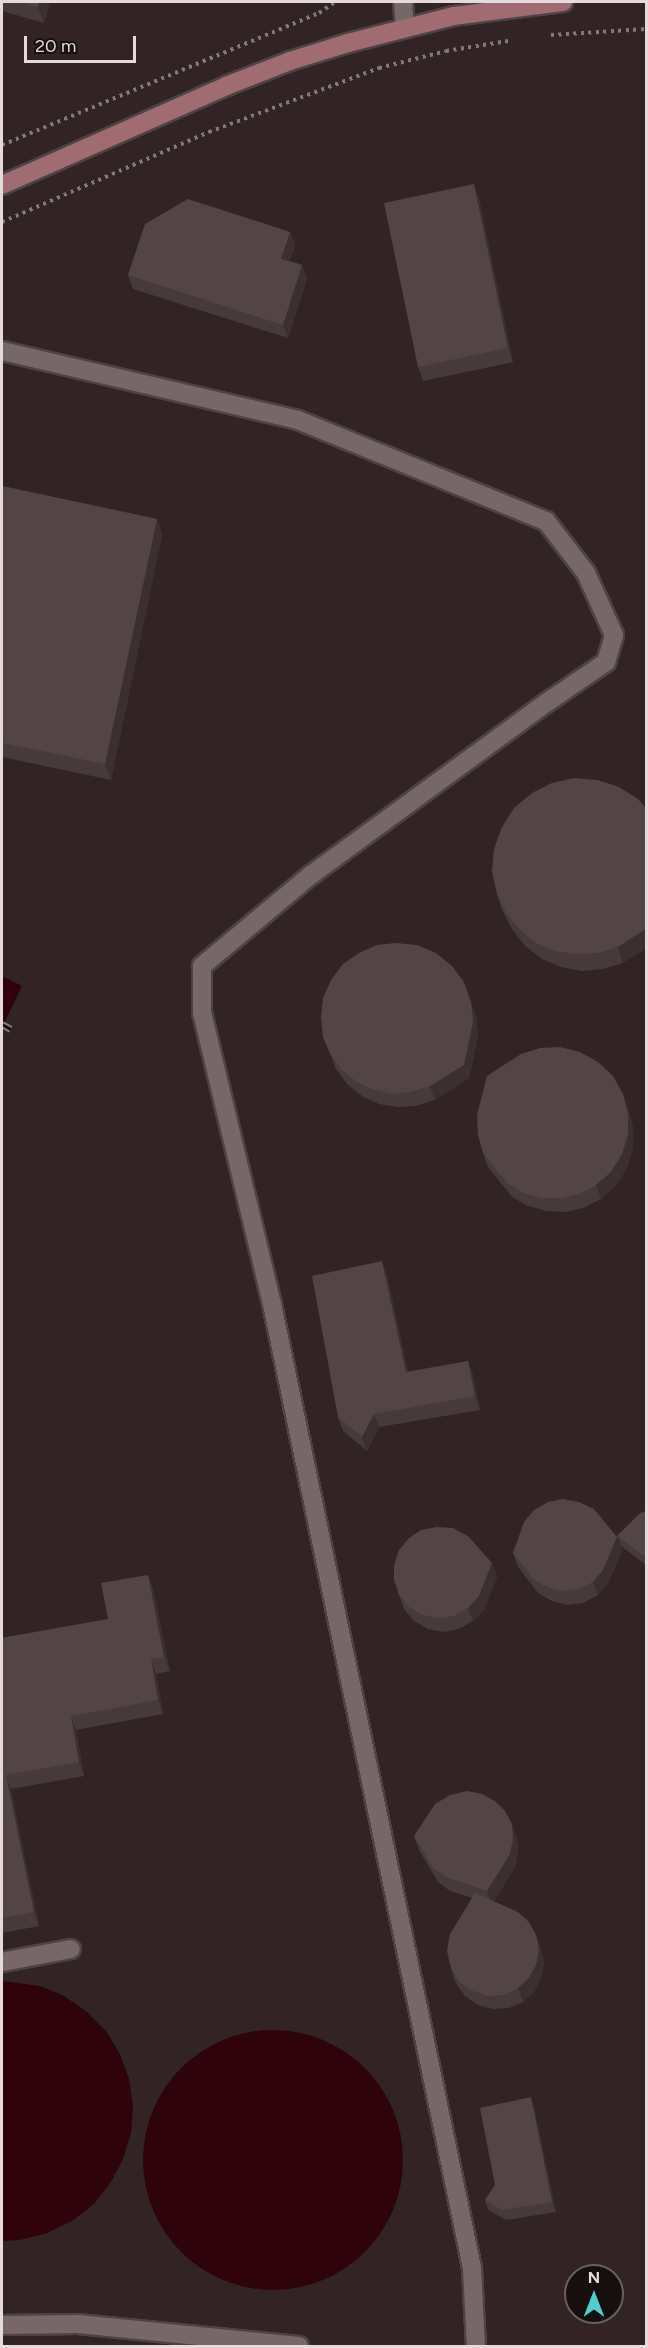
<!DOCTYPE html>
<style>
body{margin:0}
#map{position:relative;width:648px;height:2348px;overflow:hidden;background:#322425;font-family:Figtree,sans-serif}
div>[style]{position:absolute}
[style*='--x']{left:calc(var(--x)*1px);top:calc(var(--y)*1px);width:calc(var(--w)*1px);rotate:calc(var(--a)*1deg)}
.water>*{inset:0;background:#2e030c}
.round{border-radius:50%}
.path>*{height:4px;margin-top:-2px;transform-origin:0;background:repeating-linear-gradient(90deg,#847879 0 3px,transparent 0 7.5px)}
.roads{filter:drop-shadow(2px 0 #4e4344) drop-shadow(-2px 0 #4e4344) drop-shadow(0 2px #4e4344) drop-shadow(0 -2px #4e4344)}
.lane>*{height:18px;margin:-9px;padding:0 9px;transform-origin:9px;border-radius:9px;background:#776768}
.street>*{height:18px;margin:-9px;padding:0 9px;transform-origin:9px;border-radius:9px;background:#776768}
.secondary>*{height:18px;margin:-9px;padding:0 9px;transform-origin:9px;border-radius:9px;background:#9f6c72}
.rail>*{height:7px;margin-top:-3.5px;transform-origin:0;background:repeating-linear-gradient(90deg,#150f0f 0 14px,#8a7e7f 0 28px);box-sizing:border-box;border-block:2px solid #8a7e7f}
.wall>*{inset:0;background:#473a3b}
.shaded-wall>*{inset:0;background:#3a3030}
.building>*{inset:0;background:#534445}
span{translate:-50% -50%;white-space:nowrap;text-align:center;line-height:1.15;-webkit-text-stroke:4.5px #150f0f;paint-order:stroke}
.frame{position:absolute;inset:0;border:3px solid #e5dbdc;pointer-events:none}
.north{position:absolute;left:564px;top:2264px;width:60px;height:60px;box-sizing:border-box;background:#150f0f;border:2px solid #686161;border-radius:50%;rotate:0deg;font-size:16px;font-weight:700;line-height:24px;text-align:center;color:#e5dbdc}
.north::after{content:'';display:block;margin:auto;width:21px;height:27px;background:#53cdcb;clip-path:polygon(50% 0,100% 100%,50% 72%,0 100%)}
.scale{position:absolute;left:24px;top:36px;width:112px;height:27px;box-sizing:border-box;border:3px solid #e5dbdc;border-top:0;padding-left:8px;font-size:18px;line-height:21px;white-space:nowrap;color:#e5dbdc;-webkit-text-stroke:4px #150f0f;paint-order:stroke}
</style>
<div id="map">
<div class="water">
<div style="clip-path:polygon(2px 976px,22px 986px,2px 1028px)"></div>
<div style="clip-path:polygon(2px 1981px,40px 1986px,64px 1996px,87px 2012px,106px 2031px,120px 2054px,129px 2079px,133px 2106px,131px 2133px,123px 2159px,111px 2182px,94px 2204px,72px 2221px,47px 2233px,20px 2240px,2px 2241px)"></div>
<div class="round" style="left:143px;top:2030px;width:260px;height:260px"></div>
</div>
<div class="path">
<div style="--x:551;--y:35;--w:95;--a:-3.6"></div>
<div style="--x:2;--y:145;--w:343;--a:-22.6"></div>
<div style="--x:319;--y:13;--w:19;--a:-35"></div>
<div style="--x:2;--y:222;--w:226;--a:-23.5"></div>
<div style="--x:209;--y:132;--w:182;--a:-20.6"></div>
<div style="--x:379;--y:68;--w:69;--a:-14.2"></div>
<div style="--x:446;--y:51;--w:63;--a:-9.2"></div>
</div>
<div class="roads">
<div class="lane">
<div style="--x:2;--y:1962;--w:70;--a:-10.7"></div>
<div style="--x:472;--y:2268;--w:985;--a:-101.72"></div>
<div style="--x:272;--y:1304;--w:300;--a:-103.5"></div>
<div style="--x:202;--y:1012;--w:46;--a:-90"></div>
<div style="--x:202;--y:966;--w:142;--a:-39.9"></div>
<div style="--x:311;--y:875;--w:291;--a:-36.2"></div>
<div style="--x:546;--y:703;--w:73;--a:-34.3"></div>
<div style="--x:606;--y:662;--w:28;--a:-73"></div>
</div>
<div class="street">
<div style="--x:403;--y:2;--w:26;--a:86"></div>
<div style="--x:2;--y:351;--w:304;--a:13.1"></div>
<div style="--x:298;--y:420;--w:268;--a:22.2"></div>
<div style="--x:546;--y:521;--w:66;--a:52.4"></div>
<div style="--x:586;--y:573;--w:68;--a:65.7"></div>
<div style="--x:472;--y:2268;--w:78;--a:87.1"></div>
<div style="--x:2;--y:2325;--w:76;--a:-0.8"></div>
<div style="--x:78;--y:2324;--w:222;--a:5.7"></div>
</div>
<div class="secondary">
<div style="--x:2;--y:185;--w:245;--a:-23.8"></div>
<div style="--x:226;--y:86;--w:69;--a:-21.3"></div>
<div style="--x:290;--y:61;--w:61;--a:-17.2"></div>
<div style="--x:348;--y:43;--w:109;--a:-14.3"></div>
<div style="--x:454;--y:16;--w:110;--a:-7.3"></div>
</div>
</div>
<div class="rail">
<div style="--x:2;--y:1024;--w:10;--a:29"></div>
</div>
<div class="wall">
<div style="clip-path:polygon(2px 2px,50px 2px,44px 23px,2px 11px)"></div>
<div style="clip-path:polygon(479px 198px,513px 362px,423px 381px,418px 367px)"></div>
<div style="clip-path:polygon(290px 232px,295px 245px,290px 261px,302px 265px,307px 279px,288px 338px,133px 289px,128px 275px)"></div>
<div style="clip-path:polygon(2px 486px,157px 519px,162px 535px,111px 780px,2px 757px)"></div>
<div style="clip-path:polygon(574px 778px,623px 963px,603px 969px,582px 971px,561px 967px,542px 959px,525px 946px,512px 929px,502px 910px,497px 894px)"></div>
<div style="clip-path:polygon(476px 1015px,478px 1036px,469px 1078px,435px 1100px,416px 1106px,398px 1107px,379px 1104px,362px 1096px,347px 1084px,336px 1069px,323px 1037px)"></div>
<div style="clip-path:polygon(628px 1108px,633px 1128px,633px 1148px,627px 1168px,616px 1185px,601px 1199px,583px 1208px,565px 1212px,546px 1211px,528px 1206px,512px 1197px,488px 1167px,483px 1153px)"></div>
<div style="clip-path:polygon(387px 1275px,408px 1372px,468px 1361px,473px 1375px,480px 1410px,379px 1427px,367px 1451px,343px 1431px,338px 1417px)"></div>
<div style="clip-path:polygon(646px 1511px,646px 1565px,621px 1546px,617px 1536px)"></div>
<div style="clip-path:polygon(617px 1537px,622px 1551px,608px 1583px,598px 1595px,583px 1603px,567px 1605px,552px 1601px,538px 1593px,518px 1567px,513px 1553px)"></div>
<div style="clip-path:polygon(492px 1563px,497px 1577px,484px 1610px,473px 1621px,459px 1629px,443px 1632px,428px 1629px,414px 1621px,404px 1609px,394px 1580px)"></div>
<div style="clip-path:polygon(148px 1575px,153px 1589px,170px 1671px,156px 1674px,163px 1714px,76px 1730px,84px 1776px,11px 1789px,39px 1926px,2px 1933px,2px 1638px,108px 1619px)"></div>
<div style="clip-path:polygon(414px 1836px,517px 1838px,518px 1853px,515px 1867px,494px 1901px,536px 1935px,541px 1949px,544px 1963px,541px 1978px,534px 1992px,523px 2002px,509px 2008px,493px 2009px,478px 2005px,465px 1996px,455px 1982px,451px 1968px,472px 1898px,450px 1891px,438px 1882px,419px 1850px)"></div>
<div style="clip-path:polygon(534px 2107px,556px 2212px,506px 2220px,488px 2210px,485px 2200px,495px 2185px)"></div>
</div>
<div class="shaded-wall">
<div style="clip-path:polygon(39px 2px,50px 2px,44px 23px,38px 7px)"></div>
<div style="clip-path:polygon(474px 184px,479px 198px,513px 362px,508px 348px)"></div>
<div style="clip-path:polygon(290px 232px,295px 245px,286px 272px,281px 259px)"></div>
<div style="clip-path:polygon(302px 265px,307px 279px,288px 338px,283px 325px)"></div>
<div style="clip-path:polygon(157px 519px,162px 535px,111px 780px,105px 764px)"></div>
<div style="clip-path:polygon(646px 929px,646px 949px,623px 963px,618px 947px)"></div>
<div style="clip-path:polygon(471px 1002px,476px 1015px,478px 1036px,469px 1078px,435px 1100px,430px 1086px)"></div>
<div style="clip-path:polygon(623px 1094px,628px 1108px,633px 1128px,633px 1148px,627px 1168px,616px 1185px,601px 1199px,596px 1185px)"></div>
<div style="clip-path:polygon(382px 1261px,387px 1275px,411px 1385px,406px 1372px)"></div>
<div style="clip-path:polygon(468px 1361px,473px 1375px,480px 1410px,475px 1396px)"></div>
<div style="clip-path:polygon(374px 1414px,379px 1427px,367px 1451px,362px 1437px)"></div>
<div style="clip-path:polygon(617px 1537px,622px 1551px,608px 1583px,598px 1595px,593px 1582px)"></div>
<div style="clip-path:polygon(492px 1563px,497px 1577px,484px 1610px,473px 1621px,468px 1608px)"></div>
<div style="clip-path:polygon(148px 1575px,153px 1589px,170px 1671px,164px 1657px)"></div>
<div style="clip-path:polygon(151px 1659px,156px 1674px,163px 1714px,158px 1700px)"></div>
<div style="clip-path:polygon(71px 1716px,76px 1730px,84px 1776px,79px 1762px)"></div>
<div style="clip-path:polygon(6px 1775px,11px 1789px,39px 1926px,34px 1912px)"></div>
<div style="clip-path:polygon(512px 1824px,517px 1838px,518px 1853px,515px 1867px,492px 1905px,487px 1891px)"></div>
<div style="clip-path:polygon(536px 1935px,541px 1949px,544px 1963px,541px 1978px,534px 1992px,523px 2002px,518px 1988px)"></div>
<div style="clip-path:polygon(531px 2097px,534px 2107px,556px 2212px,552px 2202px)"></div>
</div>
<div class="building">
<div style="clip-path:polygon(19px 2px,39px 2px,38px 7px)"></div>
<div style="clip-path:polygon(474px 184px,508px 348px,418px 367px,384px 203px)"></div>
<div style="clip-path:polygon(188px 199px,290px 232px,281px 259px,302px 265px,283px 325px,128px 275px,145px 224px)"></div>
<div style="clip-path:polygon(2px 486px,157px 519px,105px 764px,2px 743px)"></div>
<div style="clip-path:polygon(574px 778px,597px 780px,619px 787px,638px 799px,646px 808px,646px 929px,618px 947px,598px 953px,576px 954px,555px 951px,536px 943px,519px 929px,506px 913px,497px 894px,492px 871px,494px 849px,502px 827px,514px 808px,532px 793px,552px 783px)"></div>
<div style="clip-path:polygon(396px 943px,417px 945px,436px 953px,452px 966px,464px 982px,471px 1002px,473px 1022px,464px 1065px,430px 1086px,411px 1092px,393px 1094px,374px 1090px,357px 1082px,342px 1070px,331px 1055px,323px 1037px,321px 1017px,323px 998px,331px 980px,343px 964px,359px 953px,377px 945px)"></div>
<div style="clip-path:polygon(560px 1047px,580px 1052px,598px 1062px,613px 1076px,623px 1094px,628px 1114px,628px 1135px,622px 1154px,611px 1172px,596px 1185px,579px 1194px,560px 1198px,541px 1198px,523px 1193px,507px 1183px,483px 1153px,478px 1135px,477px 1115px,487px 1076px,521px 1054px,540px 1048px)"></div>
<div style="clip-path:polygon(382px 1261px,406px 1372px,468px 1361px,475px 1396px,374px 1414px,362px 1437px,338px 1417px,312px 1276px)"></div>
<div style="clip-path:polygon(563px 1499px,579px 1502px,594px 1509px,617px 1537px,603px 1570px,593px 1582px,578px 1589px,562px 1591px,547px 1587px,533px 1579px,513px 1553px,524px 1522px,534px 1510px,548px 1502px)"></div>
<div style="clip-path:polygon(646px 1511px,646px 1556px,644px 1556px,617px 1536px,640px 1513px)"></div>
<div style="clip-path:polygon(436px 1527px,453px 1528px,468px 1536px,492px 1563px,479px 1596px,468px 1608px,454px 1616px,438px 1618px,423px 1615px,409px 1607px,399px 1595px,394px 1580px,394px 1565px,399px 1550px,409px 1538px,421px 1530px)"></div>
<div style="clip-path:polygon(148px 1575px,164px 1657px,151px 1659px,158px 1700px,71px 1716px,79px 1762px,6px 1775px,34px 1912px,2px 1918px,2px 1638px,108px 1619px,101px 1583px)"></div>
<div style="clip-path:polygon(467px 1791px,482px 1794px,495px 1801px,505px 1811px,512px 1824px,513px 1839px,510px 1854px,487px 1891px,446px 1877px,433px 1868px,414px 1836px,435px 1804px,450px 1795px)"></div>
<div style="clip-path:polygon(475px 1893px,518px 1912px,529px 1922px,536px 1935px,539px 1950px,536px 1965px,529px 1978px,518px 1988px,504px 1995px,488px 1996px,473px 1991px,460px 1983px,451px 1968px,447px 1951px,450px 1934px)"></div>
<div style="clip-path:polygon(531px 2097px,552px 2202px,502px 2210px,485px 2200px,495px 2185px,480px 2108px)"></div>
</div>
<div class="frame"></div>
<div class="north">N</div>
<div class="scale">20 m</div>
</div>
